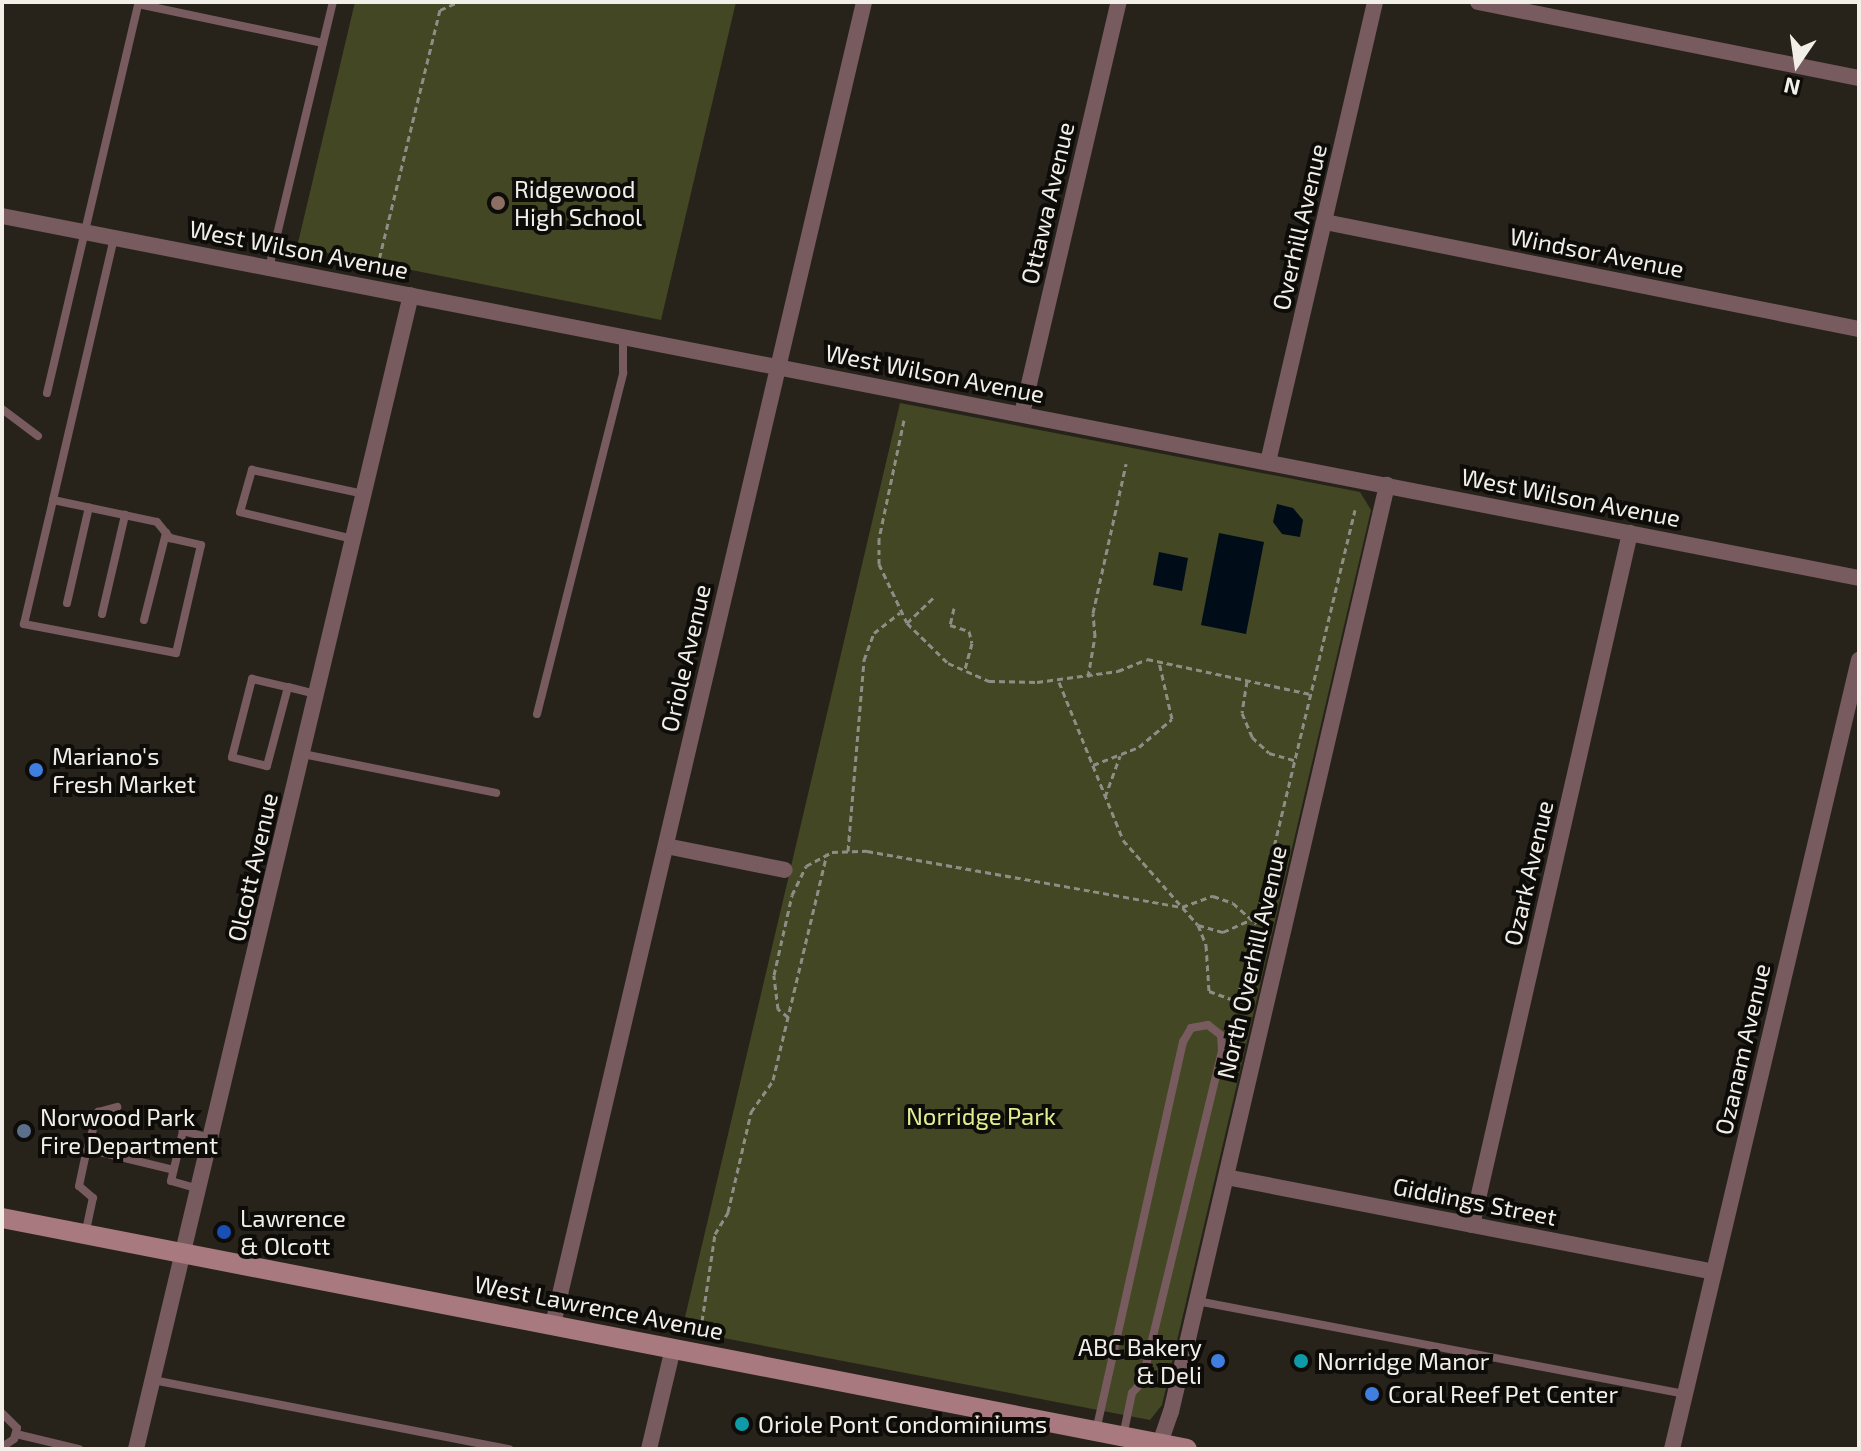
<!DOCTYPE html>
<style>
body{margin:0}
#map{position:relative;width:1861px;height:1451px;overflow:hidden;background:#27231b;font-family:"Exo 2",sans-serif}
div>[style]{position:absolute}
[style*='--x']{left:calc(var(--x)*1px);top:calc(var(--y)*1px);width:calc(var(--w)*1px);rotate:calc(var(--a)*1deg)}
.green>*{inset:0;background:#434724}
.water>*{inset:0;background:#000d19}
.path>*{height:3px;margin-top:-1.5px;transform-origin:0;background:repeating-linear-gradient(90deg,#908d86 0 6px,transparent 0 10px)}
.service>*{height:8px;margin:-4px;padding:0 4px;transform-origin:4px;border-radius:4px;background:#785b5e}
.minor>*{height:16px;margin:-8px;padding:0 8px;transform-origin:8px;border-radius:8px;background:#785b5e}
.secondary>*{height:20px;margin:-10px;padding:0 10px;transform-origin:10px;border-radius:10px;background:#a87a7f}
.dots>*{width:22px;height:22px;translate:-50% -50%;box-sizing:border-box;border:4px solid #0e0c09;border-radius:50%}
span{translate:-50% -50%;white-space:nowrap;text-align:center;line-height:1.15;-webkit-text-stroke:8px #0e0c09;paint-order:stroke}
.poi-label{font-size:24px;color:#f2efe9}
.left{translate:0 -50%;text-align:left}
.right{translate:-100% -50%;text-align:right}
.street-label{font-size:24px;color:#f2efe9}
.park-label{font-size:24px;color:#e3ee91}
.frame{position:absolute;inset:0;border:4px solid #f2efe9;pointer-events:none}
.north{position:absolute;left:1757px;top:24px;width:80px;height:80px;-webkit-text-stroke:6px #0e0c09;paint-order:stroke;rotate:193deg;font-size:22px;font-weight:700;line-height:32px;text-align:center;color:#f2efe9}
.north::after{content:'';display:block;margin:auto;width:28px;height:36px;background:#f2efe9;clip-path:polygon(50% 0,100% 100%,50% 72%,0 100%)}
</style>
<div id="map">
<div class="green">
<div style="clip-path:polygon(355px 2px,736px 2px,661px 320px,297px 247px)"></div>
<div style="clip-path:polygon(900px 403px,1360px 492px,1371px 510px,1162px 1405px,1150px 1420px,682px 1330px)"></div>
</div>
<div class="water">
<div style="clip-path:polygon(1277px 504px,1293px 508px,1303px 520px,1300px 537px,1282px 534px,1273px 522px)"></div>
<div style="clip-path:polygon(1219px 533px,1264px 542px,1246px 634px,1201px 625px)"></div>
<div style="clip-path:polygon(1159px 552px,1188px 558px,1182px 591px,1153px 585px)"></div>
</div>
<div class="path">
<div style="--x:377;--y:268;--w:266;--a:-76.3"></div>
<div style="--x:440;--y:10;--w:20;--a:-24"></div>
<div style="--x:904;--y:420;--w:122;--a:101.9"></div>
<div style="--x:879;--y:539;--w:25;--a:90"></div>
<div style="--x:879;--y:564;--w:65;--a:64.6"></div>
<div style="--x:907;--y:623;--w:57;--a:44.3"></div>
<div style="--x:948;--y:663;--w:45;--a:23.7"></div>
<div style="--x:989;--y:681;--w:48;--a:1.2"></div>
<div style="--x:1037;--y:682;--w:82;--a:-7.7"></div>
<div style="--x:1118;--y:671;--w:31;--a:-22"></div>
<div style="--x:1147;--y:659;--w:167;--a:12.1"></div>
<div style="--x:954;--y:608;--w:17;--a:103"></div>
<div style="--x:950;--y:625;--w:20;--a:18"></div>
<div style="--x:969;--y:631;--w:12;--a:76"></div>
<div style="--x:972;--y:643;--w:30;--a:105"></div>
<div style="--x:907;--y:623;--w:40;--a:-44"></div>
<div style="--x:1088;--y:677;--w:42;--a:-80.3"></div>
<div style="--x:1095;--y:636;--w:23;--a:-95"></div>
<div style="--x:1093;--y:613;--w:153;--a:-77.5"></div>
<div style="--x:1247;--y:681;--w:32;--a:99"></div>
<div style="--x:1242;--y:713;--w:26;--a:67"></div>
<div style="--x:1252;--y:737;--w:23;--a:43"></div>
<div style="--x:1269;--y:753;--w:26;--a:16"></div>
<div style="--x:1059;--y:682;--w:170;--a:67.9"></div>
<div style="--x:1123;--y:840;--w:113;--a:48.6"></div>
<div style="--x:1198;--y:925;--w:22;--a:68"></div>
<div style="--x:1206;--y:945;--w:46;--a:86.3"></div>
<div style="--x:1209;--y:991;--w:30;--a:20"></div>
<div style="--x:1237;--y:1001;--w:505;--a:-76.49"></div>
<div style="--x:1093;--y:765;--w:49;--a:-21.4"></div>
<div style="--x:1139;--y:747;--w:43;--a:-40.3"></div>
<div style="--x:1172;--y:719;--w:58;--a:-102.8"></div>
<div style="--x:1105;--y:797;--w:44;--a:-69.9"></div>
<div style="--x:848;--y:851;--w:192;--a:-85.2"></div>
<div style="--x:864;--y:660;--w:29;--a:-70"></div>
<div style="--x:874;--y:633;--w:33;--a:-38"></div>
<div style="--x:1198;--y:925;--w:26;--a:16"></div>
<div style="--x:1223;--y:932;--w:27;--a:-24"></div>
<div style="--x:788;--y:1017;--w:13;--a:-141"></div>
<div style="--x:778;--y:1009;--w:34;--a:-97"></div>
<div style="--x:774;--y:975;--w:82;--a:-77.3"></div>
<div style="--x:792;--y:895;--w:32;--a:-64"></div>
<div style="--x:806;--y:866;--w:30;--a:-28"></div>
<div style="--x:832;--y:852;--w:35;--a:-2"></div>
<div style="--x:867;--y:851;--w:320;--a:10.1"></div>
<div style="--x:1182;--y:907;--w:33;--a:-20"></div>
<div style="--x:1213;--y:896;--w:21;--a:19"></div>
<div style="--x:1233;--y:903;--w:31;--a:42"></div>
<div style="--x:702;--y:1321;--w:88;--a:-81.5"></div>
<div style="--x:715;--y:1234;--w:26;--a:-59"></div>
<div style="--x:728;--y:1212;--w:103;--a:-77"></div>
<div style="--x:751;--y:1112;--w:39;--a:-55"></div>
<div style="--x:773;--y:1080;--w:233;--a:-76.6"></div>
</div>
<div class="service">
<div style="--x:138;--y:4;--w:189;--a:11.9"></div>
<div style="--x:269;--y:268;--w:274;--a:-76.5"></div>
<div style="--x:47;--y:393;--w:402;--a:-76.8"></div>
<div style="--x:2;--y:409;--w:45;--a:36.9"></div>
<div style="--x:53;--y:500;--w:106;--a:11.9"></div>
<div style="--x:157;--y:522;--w:21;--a:51"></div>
<div style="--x:170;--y:538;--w:32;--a:13"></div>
<div style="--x:201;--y:545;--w:111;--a:103"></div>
<div style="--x:176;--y:653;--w:155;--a:-169.2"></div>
<div style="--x:24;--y:624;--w:127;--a:-76.8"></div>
<div style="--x:53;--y:500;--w:269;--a:-76.9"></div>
<div style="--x:353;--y:539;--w:116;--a:-166.6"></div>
<div style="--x:240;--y:512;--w:44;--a:-74.1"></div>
<div style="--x:252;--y:470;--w:115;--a:12.1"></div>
<div style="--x:67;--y:603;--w:98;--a:-77.1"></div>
<div style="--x:102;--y:614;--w:102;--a:-76.9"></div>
<div style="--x:144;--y:620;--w:90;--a:-75.8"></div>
<div style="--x:288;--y:687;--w:82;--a:104.9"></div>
<div style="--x:267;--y:766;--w:36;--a:-166"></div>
<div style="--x:232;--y:757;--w:81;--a:-75.6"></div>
<div style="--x:252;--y:679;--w:37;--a:13"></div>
<div style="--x:288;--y:687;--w:29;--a:14"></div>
<div style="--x:537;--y:714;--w:352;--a:-75.8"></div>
<div style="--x:623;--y:373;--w:36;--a:-90"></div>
<div style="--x:303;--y:754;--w:197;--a:11.4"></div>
<div style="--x:154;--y:1116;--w:26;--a:13"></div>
<div style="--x:179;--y:1122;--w:10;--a:66"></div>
<div style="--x:87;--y:1149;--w:39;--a:-73"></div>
<div style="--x:98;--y:1112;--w:20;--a:-15"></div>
<div style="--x:199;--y:1189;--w:29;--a:-164"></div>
<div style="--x:171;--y:1181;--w:51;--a:-76.5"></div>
<div style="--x:183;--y:1131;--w:29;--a:14"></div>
<div style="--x:85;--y:1235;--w:38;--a:-78"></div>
<div style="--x:93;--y:1198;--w:18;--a:-139"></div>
<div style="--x:79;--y:1186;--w:38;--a:-78"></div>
<div style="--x:87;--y:1149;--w:89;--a:13.6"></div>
<div style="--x:1197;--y:1301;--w:496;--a:10.8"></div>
<div style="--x:153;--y:1380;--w:363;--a:11"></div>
<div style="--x:2;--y:1413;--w:21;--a:45"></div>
<div style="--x:17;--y:1428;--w:11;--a:105"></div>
<div style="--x:14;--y:1439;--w:14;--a:146"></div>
<div style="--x:1096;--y:1431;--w:399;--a:-77.4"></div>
<div style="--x:1183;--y:1042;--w:16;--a:-60"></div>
<div style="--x:1191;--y:1028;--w:17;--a:-10"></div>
<div style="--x:1208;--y:1025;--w:16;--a:38"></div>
<div style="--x:1221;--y:1035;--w:16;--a:86"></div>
<div style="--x:1222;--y:1051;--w:341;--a:103.6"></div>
<div style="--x:1142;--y:1382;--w:15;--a:132"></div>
<div style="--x:1132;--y:1393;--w:44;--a:101.8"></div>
<div style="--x:16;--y:1434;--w:65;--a:13.4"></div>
</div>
<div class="minor">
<div style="--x:1478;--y:2;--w:389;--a:11.3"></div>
<div style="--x:2;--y:216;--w:1892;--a:11.03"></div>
<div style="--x:1325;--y:222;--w:545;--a:11.33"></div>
<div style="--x:1022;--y:414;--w:423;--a:-76.8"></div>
<div style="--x:1268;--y:462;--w:472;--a:-76.9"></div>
<div style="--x:666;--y:846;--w:121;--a:11.4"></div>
<div style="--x:1226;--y:1177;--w:497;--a:11"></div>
<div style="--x:1472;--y:1225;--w:710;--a:-77.14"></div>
<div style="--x:553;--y:1324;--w:1358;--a:-76.76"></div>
<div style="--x:136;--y:1449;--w:1186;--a:-76.6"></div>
<div style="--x:649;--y:1449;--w:104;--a:-76.6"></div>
<div style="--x:1158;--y:1449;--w:39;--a:-71"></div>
<div style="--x:1171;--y:1412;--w:952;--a:-76.88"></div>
<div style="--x:1672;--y:1449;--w:811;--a:-76.67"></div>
</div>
<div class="secondary">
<div style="--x:2;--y:1218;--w:1207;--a:11.03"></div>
</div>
<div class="dots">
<div style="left:498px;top:203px;background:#8d6e63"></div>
<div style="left:36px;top:770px;background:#3f7fe0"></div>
<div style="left:24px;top:1131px;background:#5c6f8a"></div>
<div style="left:224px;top:1232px;background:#1a4fb4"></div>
<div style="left:1218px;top:1361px;background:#3f7fe0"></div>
<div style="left:1301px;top:1361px;background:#0f9aa8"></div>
<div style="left:1372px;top:1394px;background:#3f7fe0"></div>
<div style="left:742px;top:1424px;background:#0f9aa8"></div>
</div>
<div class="poi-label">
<span class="left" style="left:514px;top:203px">Ridgewood<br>High School</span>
<span class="left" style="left:52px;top:770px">Mariano's<br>Fresh Market</span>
<span class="left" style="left:40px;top:1131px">Norwood Park<br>Fire Department</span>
<span class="left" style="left:240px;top:1232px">Lawrence<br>&amp; Olcott</span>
<span class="right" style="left:1202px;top:1361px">ABC Bakery<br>&amp; Deli</span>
<span class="left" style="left:1317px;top:1361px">Norridge Manor</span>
<span class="left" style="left:1388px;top:1394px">Coral Reef Pet Center</span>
<span class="left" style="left:758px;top:1424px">Oriole Pont Condominiums</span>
</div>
<div class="street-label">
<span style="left:1047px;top:203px;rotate:-77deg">Ottawa Avenue</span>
<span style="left:1299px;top:227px;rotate:-77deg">Overhill Avenue</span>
<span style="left:299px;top:249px;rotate:11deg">West Wilson Avenue</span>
<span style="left:1597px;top:252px;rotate:11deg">Windsor Avenue</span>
<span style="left:935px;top:373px;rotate:11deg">West Wilson Avenue</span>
<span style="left:1571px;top:497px;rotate:11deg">West Wilson Avenue</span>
<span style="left:685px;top:658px;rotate:-77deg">Oriole Avenue</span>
<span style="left:252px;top:867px;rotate:-77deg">Olcott Avenue</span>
<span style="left:1528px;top:873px;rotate:-77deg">Ozark Avenue</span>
<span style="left:1251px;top:962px;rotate:-77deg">North Overhill Avenue</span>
<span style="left:1742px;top:1049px;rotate:-77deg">Ozanam Avenue</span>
<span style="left:1475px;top:1201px;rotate:11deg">Giddings Street</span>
<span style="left:599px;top:1307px;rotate:11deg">West Lawrence Avenue</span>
</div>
<div class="park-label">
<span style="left:981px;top:1116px">Norridge Park</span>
</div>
<div class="frame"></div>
<div class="north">N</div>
</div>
